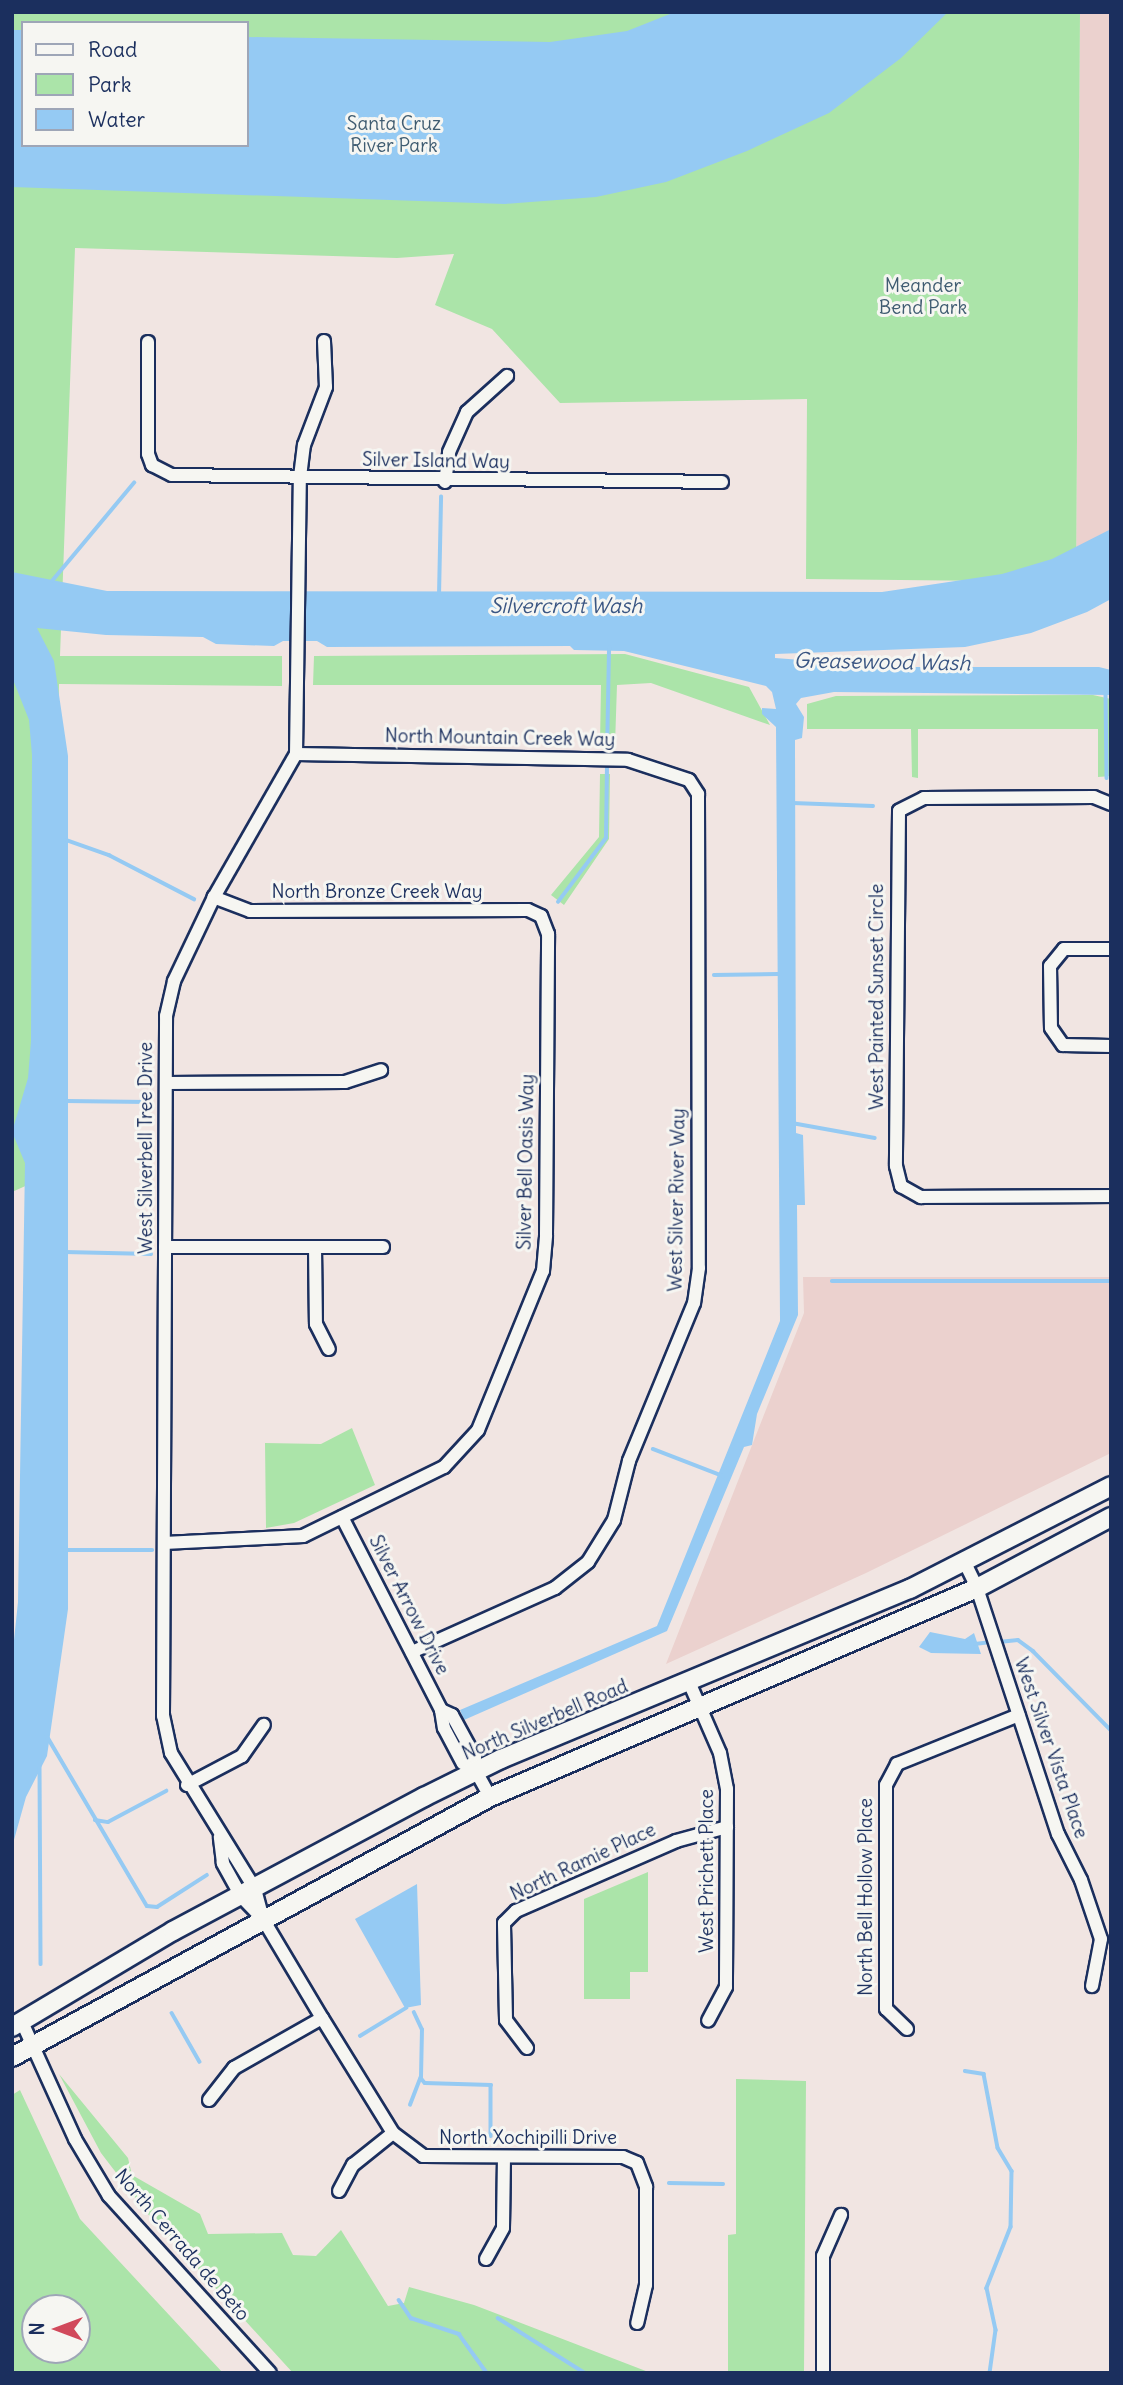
<!DOCTYPE html>
<style>
body{margin:0}
#map{position:relative;width:1123px;height:2385px;overflow:hidden;background:#f1e5e2;font-family:Delius,sans-serif}
div>[style]{position:absolute}
[style*='--x']{left:calc(var(--x)*1px);top:calc(var(--y)*1px);width:calc(var(--w)*1px);rotate:calc(var(--a)*1deg)}
.built>*{inset:0;background:#ebd1ce}
.green>*{inset:0;background:#abe4a9}
.water>*{inset:0;background:#95caf3}
.stream>*{height:3.5px;margin:-1.75px;padding:0 1.75px;transform-origin:1.75px;border-radius:1.75px;background:#95caf3}
.roads{filter:drop-shadow(2px 0 #1b2f5e) drop-shadow(-2px 0 #1b2f5e) drop-shadow(0 2px #1b2f5e) drop-shadow(0 -2px #1b2f5e)}
.street>*{height:12px;margin:-6px;padding:0 6px;transform-origin:6px;border-radius:6px;background:#f6f6f2}
.secondary>*{height:18px;margin:-9px;padding:0 9px;transform-origin:9px;border-radius:9px;background:#f6f6f2}
span{translate:-50% -50%;white-space:nowrap;text-align:center;line-height:1.15;-webkit-text-stroke:6px #f6f6f2;paint-order:stroke}
.park-label{font-size:19px;color:#3f5c71}
.street-label{font-size:19px;color:#1b2f5e}
.water-label{font-size:21px;color:#3a5683;font-style:italic}
.frame{position:absolute;inset:0;border:14px solid #1b2f5e;pointer-events:none}
.legend{position:absolute;left:21px;top:21px;width:228px;height:126px;box-sizing:border-box;background:#f6f6f2;border:2px solid #9ea6b7;margin:0;padding:9px 12px;list-style:none;font-size:21px;color:#1b2f5e}
.legend li{display:flex;align-items:center;gap:14px;height:35px}
.legend b{width:35px;border:2px solid #9ea6b7}
.north{position:absolute;left:21px;top:2294px;width:70px;height:70px;box-sizing:border-box;background:#f6f6f2;border:2px solid #9ea6b7;border-radius:50%;rotate:270deg;font-size:19px;font-weight:700;line-height:28px;text-align:center;color:#1b2f5e}
.north::after{content:'';display:block;margin:auto;width:24px;height:32px;background:#d1495b;clip-path:polygon(50% 0,100% 100%,50% 72%,0 100%)}
</style>
<div id="map">
<div class="built">
<div style="clip-path:polygon(1080px 12px,1111px 12px,1111px 580px,1076px 582px)"></div>
<div style="clip-path:polygon(803px 1277px,1111px 1277px,1111px 1453px,866px 1573px,666px 1664px,804px 1313px)"></div>
</div>
<div class="green">
<div style="clip-path:polygon(evenodd,12px 12px,1080px 12px,1076px 582px,806px 579px,807px 399px,560px 403px,492px 329px,435px 305px,454px 254px,397px 258px,75px 248px,60px 656px,282px 656px,282px 686px,59px 684px,50px 1175px,12px 1192px,12px 12px,23px 23px,247px 23px,247px 145px,23px 145px,23px 23px)"></div>
<div style="clip-path:polygon(625px 654px,749px 687px,770px 725px,651px 683px,617px 685px,615px 745px,600px 744px,601px 685px,313px 685px,314px 656px)"></div>
<div style="clip-path:polygon(1093px 695px,1111px 699px,1111px 776px,1098px 777px,1098px 729px,918px 729px,918px 778px,912px 777px,911px 729px,807px 729px,807px 704px,836px 696px)"></div>
<div style="clip-path:polygon(600px 774px,610px 774px,609px 839px,564px 905px,551px 895px,599px 837px)"></div>
<div style="clip-path:polygon(352px 1428px,375px 1485px,294px 1523px,266px 1528px,265px 1443px,321px 1444px)"></div>
<div style="clip-path:polygon(648px 1872px,648px 1972px,630px 1972px,630px 1999px,584px 1999px,584px 1899px)"></div>
<div style="clip-path:polygon(59px 2074px,128px 2158px,132px 2175px,200px 2214px,208px 2234px,282px 2233px,293px 2255px,316px 2256px,341px 2230px,388px 2306px,404px 2303px,409px 2287px,474px 2305px,651px 2373px,293px 2373px,147px 2213px,101px 2153px)"></div>
<div style="clip-path:polygon(736px 2079px,806px 2081px,804px 2373px,728px 2373px,728px 2235px,736px 2234px)"></div>
<div style="clip-path:polygon(evenodd,20px 2090px,80px 2219px,223px 2373px,12px 2373px,12px 2095px,20px 2090px,35px 2308px,77px 2308px,77px 2350px,35px 2350px,35px 2308px)"></div>
</div>
<div class="water">
<div style="clip-path:polygon(675px 12px,948px 12px,901px 58px,829px 113px,747px 151px,666px 182px,596px 197px,505px 204px,12px 187px,12px 30px,23px 30px,23px 145px,247px 145px,247px 37px,550px 42px,627px 31px)"></div>
<div style="clip-path:polygon(1111px 529px,1111px 599px,1087px 612px,1031px 633px,965px 647px,775px 654px,775px 658px,895px 667px,1099px 667px,1111px 670px,1111px 695px,834px 692px,801px 698px,796px 704px,804px 717px,802px 738px,795px 740px,796px 1133px,803px 1135px,805px 1205px,797px 1205px,798px 1315px,757px 1414px,752px 1445px,744px 1447px,667px 1631px,464px 1720px,460px 1710px,657px 1626px,780px 1321px,776px 727px,762px 714px,762px 708px,776px 709px,772px 692px,766px 686px,624px 651px,574px 650px,570px 646px,327px 647px,317px 641px,283px 641px,274px 646px,216px 644px,203px 637px,106px 635px,37px 628px,54px 661px,68px 756px,68px 1609px,47px 1756px,26px 1797px,12px 1847px,12px 1659px,18px 1602px,25px 1163px,12px 1132px,28px 1078px,31px 1041px,32px 755px,29px 720px,12px 677px,12px 572px,107px 591px,882px 592px,1002px 574px,1052px 559px)"></div>
<div style="clip-path:polygon(930px 1632px,965px 1639px,974px 1633px,981px 1654px,931px 1653px,919px 1647px)"></div>
<div style="clip-path:polygon(417px 1884px,421px 2005px,405px 2008px,355px 1919px)"></div>
</div>
<div class="stream">
<div style="--x:52;--y:581;--w:128;--a:-50.1"></div>
<div style="--x:439;--y:596;--w:99;--a:-88.8"></div>
<div style="--x:1106;--y:693;--w:85;--a:89.3"></div>
<div style="--x:607;--y:755;--w:107;--a:-88.9"></div>
<div style="--x:793;--y:803;--w:80;--a:2.1"></div>
<div style="--x:66;--y:840;--w:46;--a:19.2"></div>
<div style="--x:109;--y:855;--w:96;--a:27.4"></div>
<div style="--x:558;--y:902;--w:80;--a:-53.1"></div>
<div style="--x:606;--y:838;--w:75;--a:-89.2"></div>
<div style="--x:714;--y:975;--w:64;--a:-0.9"></div>
<div style="--x:66;--y:1101;--w:82;--a:0.7"></div>
<div style="--x:792;--y:1123;--w:84;--a:10.2"></div>
<div style="--x:65;--y:1252;--w:86;--a:1.3"></div>
<div style="--x:832;--y:1281;--w:279;--a:0"></div>
<div style="--x:653;--y:1449;--w:75;--a:21.1"></div>
<div style="--x:64;--y:1550;--w:88;--a:0"></div>
<div style="--x:999;--y:1642;--w:19;--a:-6"></div>
<div style="--x:1018;--y:1640;--w:19;--a:36"></div>
<div style="--x:1033;--y:1651;--w:111;--a:45.4"></div>
<div style="--x:975;--y:1644;--w:17;--a:-7"></div>
<div style="--x:47;--y:1736;--w:197;--a:59.5"></div>
<div style="--x:147;--y:1906;--w:10;--a:6"></div>
<div style="--x:157;--y:1907;--w:59;--a:-32.6"></div>
<div style="--x:40;--y:1766;--w:198;--a:89.7"></div>
<div style="--x:95;--y:1820;--w:13;--a:9"></div>
<div style="--x:108;--y:1822;--w:66;--a:-28.1"></div>
<div style="--x:172;--y:2013;--w:56;--a:60.3"></div>
<div style="--x:360;--y:2036;--w:54;--a:-31.3"></div>
<div style="--x:965;--y:2071;--w:19;--a:9"></div>
<div style="--x:984;--y:2074;--w:75;--a:79.3"></div>
<div style="--x:998;--y:2148;--w:27;--a:59"></div>
<div style="--x:1012;--y:2171;--w:56;--a:91"></div>
<div style="--x:1011;--y:2227;--w:66;--a:111.5"></div>
<div style="--x:987;--y:2288;--w:43;--a:77.9"></div>
<div style="--x:996;--y:2330;--w:43;--a:97.9"></div>
<div style="--x:421;--y:2078;--w:6;--a:51"></div>
<div style="--x:425;--y:2083;--w:66;--a:1.7"></div>
<div style="--x:491;--y:2085;--w:51;--a:90"></div>
<div style="--x:410;--y:2105;--w:30;--a:-69"></div>
<div style="--x:421;--y:2077;--w:47;--a:-88.8"></div>
<div style="--x:422;--y:2030;--w:19;--a:-115"></div>
<div style="--x:669;--y:2183;--w:54;--a:1.1"></div>
<div style="--x:399;--y:2300;--w:22;--a:56"></div>
<div style="--x:411;--y:2318;--w:51;--a:18.4"></div>
<div style="--x:459;--y:2334;--w:48;--a:54.3"></div>
<div style="--x:498;--y:2318;--w:103;--a:32.3"></div>
</div>
<div class="roads">
<div class="street">
<div style="--x:148;--y:342;--w:112;--a:90"></div>
<div style="--x:148;--y:454;--w:12;--a:70"></div>
<div style="--x:152;--y:465;--w:22;--a:27"></div>
<div style="--x:172;--y:475;--w:550;--a:0.73"></div>
<div style="--x:445;--y:482;--w:30;--a:-82"></div>
<div style="--x:449;--y:452;--w:44;--a:-65.8"></div>
<div style="--x:467;--y:412;--w:54;--a:-42"></div>
<div style="--x:296;--y:754;--w:332;--a:1"></div>
<div style="--x:628;--y:760;--w:64;--a:18.2"></div>
<div style="--x:689;--y:780;--w:17;--a:57"></div>
<div style="--x:698;--y:794;--w:474;--a:89.9"></div>
<div style="--x:699;--y:1268;--w:35;--a:98"></div>
<div style="--x:694;--y:1303;--w:171;--a:112.4"></div>
<div style="--x:629;--y:1461;--w:61;--a:104.3"></div>
<div style="--x:614;--y:1520;--w:49;--a:121.8"></div>
<div style="--x:588;--y:1562;--w:42;--a:141.8"></div>
<div style="--x:555;--y:1588;--w:157;--a:155.9"></div>
<div style="--x:1111;--y:804;--w:18;--a:-158"></div>
<div style="--x:1094;--y:797;--w:170;--a:179.7"></div>
<div style="--x:924;--y:798;--w:28;--a:153"></div>
<div style="--x:899;--y:811;--w:355;--a:90.5"></div>
<div style="--x:896;--y:1166;--w:21;--a:76"></div>
<div style="--x:901;--y:1186;--w:23;--a:29"></div>
<div style="--x:921;--y:1197;--w:190;--a:-0.3"></div>
<div style="--x:1111;--y:949;--w:47;--a:180"></div>
<div style="--x:1064;--y:949;--w:22;--a:129"></div>
<div style="--x:1050;--y:966;--w:62;--a:89.1"></div>
<div style="--x:1051;--y:1028;--w:21;--a:55"></div>
<div style="--x:1063;--y:1045;--w:48;--a:1.2"></div>
<div style="--x:166;--y:1083;--w:179;--a:-0.3"></div>
<div style="--x:345;--y:1082;--w:38;--a:-18"></div>
<div style="--x:165;--y:1247;--w:218;--a:0"></div>
<div style="--x:315;--y:1247;--w:77;--a:89.3"></div>
<div style="--x:316;--y:1324;--w:28;--a:63"></div>
<div style="--x:342;--y:1517;--w:217;--a:62.8"></div>
<div style="--x:441;--y:1710;--w:18;--a:81"></div>
<div style="--x:444;--y:1728;--w:40;--a:62"></div>
<div style="--x:463;--y:1763;--w:10;--a:17"></div>
<div style="--x:165;--y:1543;--w:138;--a:-2.9"></div>
<div style="--x:303;--y:1536;--w:157;--a:-26.1"></div>
<div style="--x:444;--y:1467;--w:50;--a:-47.4"></div>
<div style="--x:478;--y:1430;--w:172;--a:-67.8"></div>
<div style="--x:543;--y:1271;--w:36;--a:-85"></div>
<div style="--x:546;--y:1235;--w:301;--a:-89.6"></div>
<div style="--x:548;--y:934;--w:19;--a:-111"></div>
<div style="--x:541;--y:916;--w:14;--a:-155"></div>
<div style="--x:528;--y:910;--w:278;--a:179.8"></div>
<div style="--x:250;--y:911;--w:39;--a:-159"></div>
<div style="--x:965;--y:1563;--w:28;--a:64"></div>
<div style="--x:977;--y:1588;--w:259;--a:71.8"></div>
<div style="--x:1058;--y:1834;--w:51;--a:63.4"></div>
<div style="--x:1081;--y:1880;--w:62;--a:71.3"></div>
<div style="--x:1101;--y:1939;--w:48;--a:100.8"></div>
<div style="--x:689;--y:1682;--w:77;--a:66.4"></div>
<div style="--x:720;--y:1753;--w:37;--a:79"></div>
<div style="--x:727;--y:1789;--w:198;--a:90.3"></div>
<div style="--x:726;--y:1987;--w:38;--a:118"></div>
<div style="--x:441;--y:1710;--w:12;--a:24"></div>
<div style="--x:452;--y:1715;--w:48;--a:61.3"></div>
<div style="--x:475;--y:1757;--w:9;--a:103"></div>
<div style="--x:473;--y:1766;--w:35;--a:61"></div>
<div style="--x:187;--y:1785;--w:62;--a:-27.8"></div>
<div style="--x:242;--y:1756;--w:38;--a:-55"></div>
<div style="--x:263;--y:1919;--w:31;--a:-105"></div>
<div style="--x:255;--y:1889;--w:160;--a:-121.7"></div>
<div style="--x:171;--y:1753;--w:38;--a:-102"></div>
<div style="--x:163;--y:1716;--w:700;--a:-89.75"></div>
<div style="--x:166;--y:1016;--w:36;--a:-77"></div>
<div style="--x:174;--y:981;--w:93;--a:-64.5"></div>
<div style="--x:214;--y:897;--w:165;--a:-60.2"></div>
<div style="--x:296;--y:754;--w:277;--a:-89.2"></div>
<div style="--x:300;--y:477;--w:32;--a:-83"></div>
<div style="--x:304;--y:445;--w:62;--a:-69.2"></div>
<div style="--x:326;--y:387;--w:46;--a:-92.5"></div>
<div style="--x:322;--y:2018;--w:135;--a:58.3"></div>
<div style="--x:393;--y:2133;--w:38;--a:37"></div>
<div style="--x:423;--y:2156;--w:200;--a:0.3"></div>
<div style="--x:623;--y:2157;--w:15;--a:23"></div>
<div style="--x:637;--y:2163;--w:26;--a:69"></div>
<div style="--x:646;--y:2187;--w:98;--a:90"></div>
<div style="--x:646;--y:2285;--w:39;--a:103"></div>
<div style="--x:22;--y:2022;--w:128;--a:65.6"></div>
<div style="--x:75;--y:2139;--w:66;--a:59.2"></div>
<div style="--x:109;--y:2196;--w:239;--a:47.7"></div>
<div style="--x:907;--y:2029;--w:29;--a:-136"></div>
<div style="--x:886;--y:2009;--w:224;--a:-90"></div>
<div style="--x:886;--y:1785;--w:24;--a:-62"></div>
<div style="--x:897;--y:1764;--w:131;--a:-21.9"></div>
<div style="--x:527;--y:2048;--w:35;--a:-127"></div>
<div style="--x:506;--y:2020;--w:97;--a:-91.2"></div>
<div style="--x:504;--y:1923;--w:17;--a:-45"></div>
<div style="--x:516;--y:1911;--w:175;--a:-23.6"></div>
<div style="--x:676;--y:1841;--w:53;--a:-15.4"></div>
<div style="--x:209;--y:2100;--w:41;--a:-52"></div>
<div style="--x:234;--y:2068;--w:101;--a:-29.6"></div>
<div style="--x:322;--y:2018;--w:115;--a:-120.8"></div>
<div style="--x:263;--y:1919;--w:32;--a:-134"></div>
<div style="--x:241;--y:1896;--w:38;--a:-119"></div>
<div style="--x:223;--y:1863;--w:26;--a:-97"></div>
<div style="--x:339;--y:2191;--w:30;--a:-62"></div>
<div style="--x:353;--y:2165;--w:51;--a:-38.7"></div>
<div style="--x:486;--y:2259;--w:35;--a:-61"></div>
<div style="--x:503;--y:2228;--w:71;--a:-89.2"></div>
<div style="--x:823;--y:2373;--w:117;--a:-90"></div>
<div style="--x:823;--y:2256;--w:45;--a:-66.3"></div>
</div>
<div class="secondary">
<div style="--x:12;--y:2027;--w:187;--a:-30.8"></div>
<div style="--x:173;--y:1931;--w:285;--a:-28.1"></div>
<div style="--x:424;--y:1797;--w:86;--a:-26.3"></div>
<div style="--x:501;--y:1759;--w:443;--a:-22.6"></div>
<div style="--x:910;--y:1589;--w:226;--a:-27.1"></div>
<div style="--x:12;--y:2057;--w:544;--a:-28.54"></div>
<div style="--x:490;--y:1797;--w:530;--a:-23.23"></div>
<div style="--x:977;--y:1588;--w:152;--a:-27.9"></div>
</div>
</div>
<div class="park-label">
<span style="left:394px;top:135px">Santa Cruz<br>River Park</span>
<span style="left:923px;top:297px">Meander<br>Bend Park</span>
</div>
<div class="street-label">
<span style="left:436px;top:461px;rotate:1deg">Silver Island Way</span>
<span style="left:500px;top:738px;rotate:1deg">North Mountain Creek Way</span>
<span style="left:377px;top:892px">North Bronze Creek Way</span>
<span style="left:877px;top:997px;rotate:-90deg">West Painted Sunset Circle</span>
<span style="left:146px;top:1148px;rotate:-90deg">West Silverbell Tree Drive</span>
<span style="left:526px;top:1162px;rotate:-89deg">Silver Bell Oasis Way</span>
<span style="left:677px;top:1200px;rotate:-89deg">West Silver River Way</span>
<span style="left:409px;top:1605px;rotate:63deg">Silver Arrow Drive</span>
<span style="left:545px;top:1720px;rotate:-23deg">North Silverbell Road</span>
<span style="left:1051px;top:1748px;rotate:71deg">West Silver Vista Place</span>
<span style="left:583px;top:1862px;rotate:-25deg">North Ramie Place</span>
<span style="left:707px;top:1871px;rotate:-90deg">West Prichett Place</span>
<span style="left:866px;top:1897px;rotate:-90deg">North Bell Hollow Place</span>
<span style="left:528px;top:2138px">North Xochipilli Drive</span>
<span style="left:182px;top:2245px;rotate:49deg">North Cerrada de Beto</span>
</div>
<div class="water-label">
<span style="left:566px;top:606px">Silvercroft Wash</span>
<span style="left:882px;top:662px;rotate:1deg">Greasewood Wash</span>
</div>
<div class="frame"></div>
<ul class="legend">
<li><b style="height:9px;background:#f6f6f2"></b>Road</li>
<li><b style="height:19px;background:#abe4a9"></b>Park</li>
<li><b style="height:19px;background:#95caf3"></b>Water</li>
</ul>
<div class="north">N</div>
</div>
